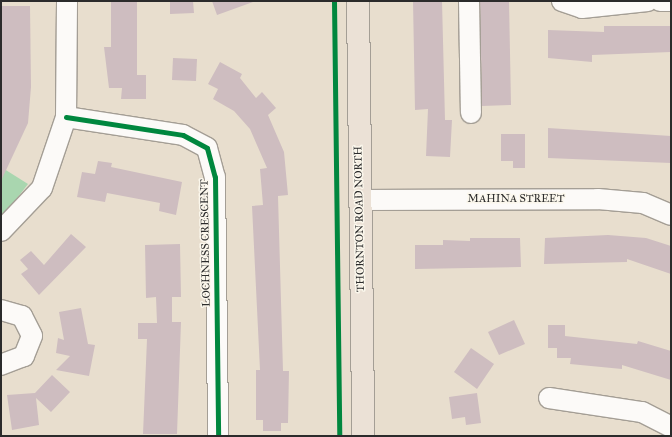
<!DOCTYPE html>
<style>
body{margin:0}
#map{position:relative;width:672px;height:437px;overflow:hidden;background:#e8dece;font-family:"IM FELL Great Primer",serif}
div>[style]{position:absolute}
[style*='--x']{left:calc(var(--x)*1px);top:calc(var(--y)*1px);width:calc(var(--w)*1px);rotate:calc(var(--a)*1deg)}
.green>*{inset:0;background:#a9d6af}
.building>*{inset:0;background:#cebdc0}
.roads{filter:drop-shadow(1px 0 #a49e95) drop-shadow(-1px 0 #a49e95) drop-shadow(0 1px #a49e95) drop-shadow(0 -1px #a49e95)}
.minor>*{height:20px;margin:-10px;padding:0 10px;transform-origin:10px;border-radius:10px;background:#fcfaf8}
.major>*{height:22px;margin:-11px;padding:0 11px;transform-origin:11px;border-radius:11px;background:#ebe1d6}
.cycleway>*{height:5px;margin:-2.5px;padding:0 2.5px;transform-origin:2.5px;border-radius:2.5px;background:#00873e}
span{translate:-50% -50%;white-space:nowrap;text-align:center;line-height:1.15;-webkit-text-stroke:3px #fbf7ec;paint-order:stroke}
.street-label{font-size:11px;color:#2b2b2b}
.frame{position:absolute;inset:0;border:2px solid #2b2b2b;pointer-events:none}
</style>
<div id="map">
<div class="green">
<div style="clip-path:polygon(1px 167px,28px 184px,1px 219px)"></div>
</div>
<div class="building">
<div style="clip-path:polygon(111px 1px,137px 1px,137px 75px,146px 75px,146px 99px,121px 99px,122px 88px,109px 88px,104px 47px,111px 47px)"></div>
<div style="clip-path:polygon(170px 1px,193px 1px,194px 13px,170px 14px)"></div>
<div style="clip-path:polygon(212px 1px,253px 1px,253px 2px,217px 15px)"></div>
<div style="clip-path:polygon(413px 1px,442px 1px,445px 120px,452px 120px,450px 157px,426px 156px,428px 109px,415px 110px)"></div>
<div style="clip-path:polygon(480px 1px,509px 1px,511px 105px,482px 106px)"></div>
<div style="clip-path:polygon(1px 6px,30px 6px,31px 87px,28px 123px,1px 181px)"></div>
<div style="clip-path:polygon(604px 26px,671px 26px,671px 52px,592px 55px,592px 62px,548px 58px,548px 30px,604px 32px)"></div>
<div style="clip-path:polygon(173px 58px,197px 59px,196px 81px,172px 80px)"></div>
<div style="clip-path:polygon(220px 62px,242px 74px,240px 78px,256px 98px,262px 92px,276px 108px,268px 115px,284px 152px,288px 195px,278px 196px,283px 371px,289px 371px,288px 423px,281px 423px,281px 431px,263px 431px,263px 420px,256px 420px,256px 370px,260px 370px,252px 206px,263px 205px,260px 169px,267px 168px,250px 129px,234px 111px,213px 99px,218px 89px,208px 84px)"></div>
<div style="clip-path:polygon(548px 128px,671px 136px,671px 163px,548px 158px)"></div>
<div style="clip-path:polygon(501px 134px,525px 134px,525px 168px,513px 168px,513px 161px,501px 161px)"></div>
<div style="clip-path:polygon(98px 161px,112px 163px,111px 167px,182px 182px,176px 215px,159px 211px,160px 203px,107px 193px,105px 202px,77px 197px,82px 172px,95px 174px)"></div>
<div style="clip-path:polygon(71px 234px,86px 247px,39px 295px,21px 274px,28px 269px,20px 260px,31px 251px,44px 265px)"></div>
<div style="clip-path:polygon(608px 235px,646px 238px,671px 246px,671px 274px,627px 259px,627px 262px,544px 264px,545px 238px)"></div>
<div style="clip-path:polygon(470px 238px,520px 238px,521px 267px,415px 269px,415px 245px,443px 245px,443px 240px,470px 241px)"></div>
<div style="clip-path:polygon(180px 244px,181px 297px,172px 297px,172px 322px,181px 322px,177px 434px,143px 434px,147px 339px,138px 339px,138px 323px,157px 323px,156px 297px,146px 298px,145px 245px)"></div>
<div style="clip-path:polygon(81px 308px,88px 344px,95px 345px,89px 376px,56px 370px,70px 356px,56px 353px,58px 338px,64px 340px,59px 312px)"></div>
<div style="clip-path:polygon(514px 320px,525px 344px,499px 355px,488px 332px)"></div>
<div style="clip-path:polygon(548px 325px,565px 325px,565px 336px,637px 344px,638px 341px,671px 351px,671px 380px,622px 365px,622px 369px,570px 364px,571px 358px,557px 358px,557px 348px,548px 348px)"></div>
<div style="clip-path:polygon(471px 348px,494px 364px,477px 389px,454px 372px)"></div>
<div style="clip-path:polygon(52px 375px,70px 392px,51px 412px,36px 398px,39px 425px,12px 430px,7px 395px,35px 393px)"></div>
<div style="clip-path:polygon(477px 393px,481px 423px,466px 425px,465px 417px,452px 419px,449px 397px)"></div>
</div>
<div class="roads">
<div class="minor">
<div style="--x:469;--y:1;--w:112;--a:89"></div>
<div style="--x:562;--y:1;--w:21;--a:19"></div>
<div style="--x:582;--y:8;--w:66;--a:-6.1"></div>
<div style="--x:660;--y:1;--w:11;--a:0"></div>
<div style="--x:66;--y:117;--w:118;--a:8.7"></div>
<div style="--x:183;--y:135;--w:27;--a:28"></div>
<div style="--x:207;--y:148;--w:30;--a:75"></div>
<div style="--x:215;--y:177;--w:259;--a:89.3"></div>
<div style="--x:359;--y:200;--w:239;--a:-0.2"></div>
<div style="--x:598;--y:199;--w:45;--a:5.1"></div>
<div style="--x:643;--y:203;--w:30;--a:23"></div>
<div style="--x:1;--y:231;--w:59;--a:-46.4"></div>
<div style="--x:42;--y:188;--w:75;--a:-71.3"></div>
<div style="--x:66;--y:117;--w:116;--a:-89.5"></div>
<div style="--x:1;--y:310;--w:22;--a:16"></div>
<div style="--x:22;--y:316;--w:22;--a:63"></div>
<div style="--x:32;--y:336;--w:22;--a:112"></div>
<div style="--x:24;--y:356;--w:25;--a:159"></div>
<div style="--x:549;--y:398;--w:94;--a:8.6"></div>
<div style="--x:642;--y:412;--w:33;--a:27"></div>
</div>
<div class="major">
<div style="--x:358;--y:1;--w:435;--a:89.3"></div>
</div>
</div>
<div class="cycleway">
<div style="--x:334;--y:1;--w:435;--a:89.3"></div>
<div style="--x:66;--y:117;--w:118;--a:8.7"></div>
<div style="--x:183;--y:135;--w:27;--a:28"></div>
<div style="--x:207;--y:148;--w:30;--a:75"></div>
<div style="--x:215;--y:177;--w:259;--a:89.3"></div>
</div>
<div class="street-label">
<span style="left:516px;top:199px">MAHINA STREET</span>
<span style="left:360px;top:219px;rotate:-91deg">THORNTON ROAD NORTH</span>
<span style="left:206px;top:243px;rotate:-91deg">LOCHNESS CRESCENT</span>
</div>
<div class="frame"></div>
</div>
